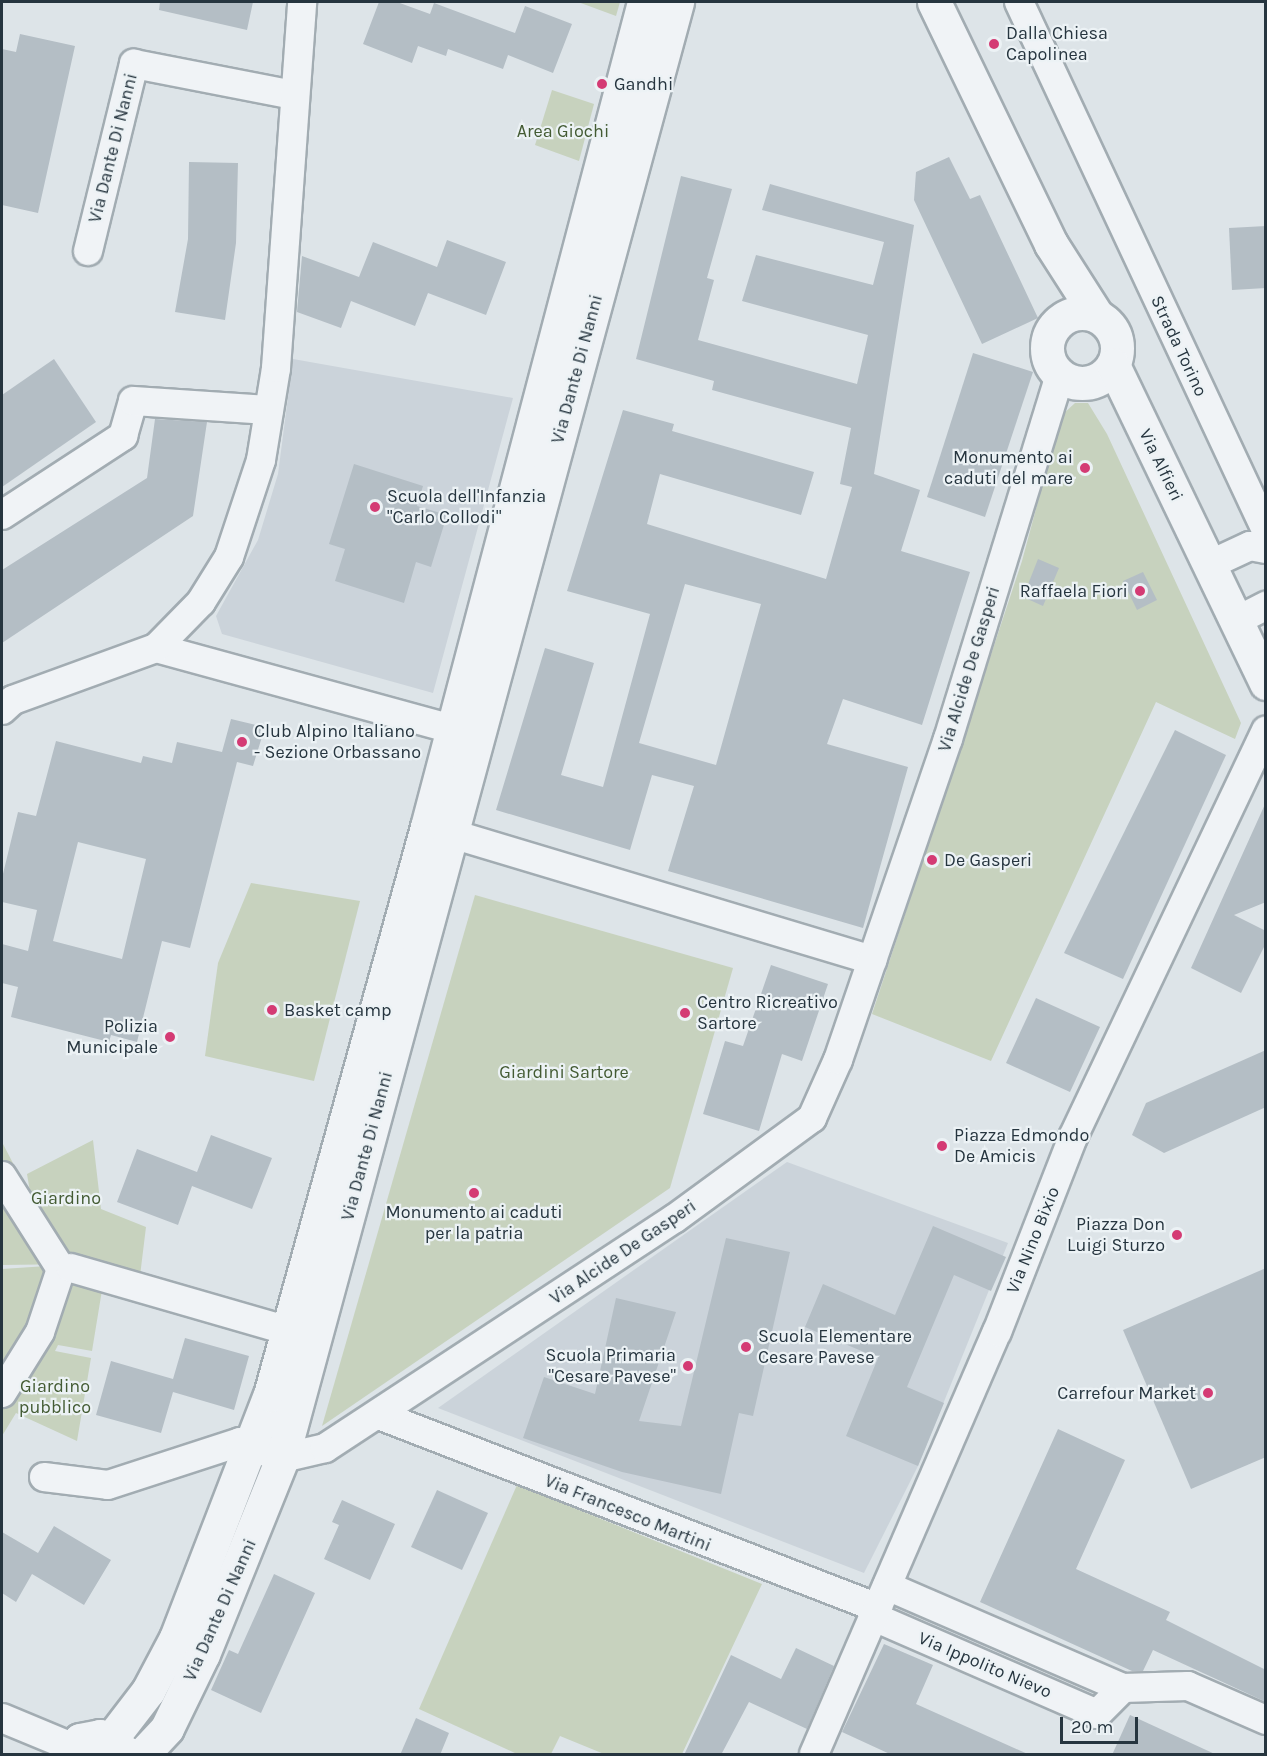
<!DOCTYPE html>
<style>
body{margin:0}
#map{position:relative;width:1267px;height:1756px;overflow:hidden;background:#dde4e8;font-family:Karla,sans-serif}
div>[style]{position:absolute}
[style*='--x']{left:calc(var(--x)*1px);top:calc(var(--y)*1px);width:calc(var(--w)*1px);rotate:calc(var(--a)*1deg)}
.built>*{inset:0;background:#cbd3da}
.green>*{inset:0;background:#c7d2be}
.building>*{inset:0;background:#b4bec5}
.roads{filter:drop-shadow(2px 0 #a2acb2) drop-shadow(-2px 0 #a2acb2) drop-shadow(0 2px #a2acb2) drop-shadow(0 -2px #a2acb2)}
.minor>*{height:28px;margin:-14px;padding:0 14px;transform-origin:14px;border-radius:14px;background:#f0f3f6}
.tertiary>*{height:33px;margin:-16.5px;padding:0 16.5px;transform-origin:16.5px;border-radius:16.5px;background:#f0f3f6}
.tertiary>.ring{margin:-16.5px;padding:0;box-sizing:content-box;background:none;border:33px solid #f0f3f6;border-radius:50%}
.dots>*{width:16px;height:16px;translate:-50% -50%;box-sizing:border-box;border:3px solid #ecf2f5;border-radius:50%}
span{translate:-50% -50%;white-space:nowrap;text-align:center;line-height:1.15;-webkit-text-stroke:4.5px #ecf2f5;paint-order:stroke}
.poi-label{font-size:18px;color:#26353f}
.left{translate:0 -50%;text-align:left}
.right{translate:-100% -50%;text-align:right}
.park-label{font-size:18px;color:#435b33}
.street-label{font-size:18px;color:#26353f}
.frame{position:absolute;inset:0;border:3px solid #26353f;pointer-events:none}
.scale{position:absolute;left:1060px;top:1717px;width:78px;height:27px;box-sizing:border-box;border:3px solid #26353f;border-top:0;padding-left:8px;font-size:18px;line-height:21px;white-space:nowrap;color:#26353f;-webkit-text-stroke:4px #ecf2f5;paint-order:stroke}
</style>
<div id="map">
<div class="built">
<div style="clip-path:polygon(293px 359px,513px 398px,433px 693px,222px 634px,216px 616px,258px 540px,278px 474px)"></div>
<div style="clip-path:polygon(787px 1162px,1008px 1243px,918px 1466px,864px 1573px,438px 1408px)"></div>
</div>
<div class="green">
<div style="clip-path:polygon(578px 2px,620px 2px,616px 16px)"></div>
<div style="clip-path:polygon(552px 90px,594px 104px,579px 161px,535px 145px)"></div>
<div style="clip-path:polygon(1075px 403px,1088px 403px,1107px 434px,1241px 723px,1235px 739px,1156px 702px,991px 1061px,872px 1014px,1022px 561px,1061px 416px)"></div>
<div style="clip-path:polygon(251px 883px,360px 901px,314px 1081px,205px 1056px,218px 963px)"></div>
<div style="clip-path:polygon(475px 895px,733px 968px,670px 1188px,322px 1426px)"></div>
<div style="clip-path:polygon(93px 1140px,101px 1209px,146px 1227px,140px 1276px,103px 1284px,92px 1351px,58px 1345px,55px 1351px,91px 1358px,77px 1441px,16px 1413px,2px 1436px,2px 1269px,77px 1264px,2px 1265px,2px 1142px,31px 1198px,27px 1174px)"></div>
<div style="clip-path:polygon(517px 1485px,762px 1584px,682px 1754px,604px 1754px,560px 1736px,551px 1754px,517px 1754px,419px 1709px)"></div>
</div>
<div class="building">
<div style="clip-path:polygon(160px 2px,253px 2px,247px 30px,159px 10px)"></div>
<div style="clip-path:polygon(379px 2px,397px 2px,430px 14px,434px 3px,515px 33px,525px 6px,572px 24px,553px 73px,508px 55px,503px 69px,448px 49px,446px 56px,418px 46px,412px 63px,363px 44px)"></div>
<div style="clip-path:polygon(20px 34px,75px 46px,38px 213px,2px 205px,2px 49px,16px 52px)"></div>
<div style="clip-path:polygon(949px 157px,970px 199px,980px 195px,1038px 318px,982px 344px,914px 200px,916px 172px)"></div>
<div style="clip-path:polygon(189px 162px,238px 163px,236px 243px,225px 320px,175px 312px,188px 239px)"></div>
<div style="clip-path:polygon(evenodd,681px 176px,732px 189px,707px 278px,714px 280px,698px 340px,857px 384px,868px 335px,742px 301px,756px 255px,873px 285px,884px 242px,762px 210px,770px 184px,914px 225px,874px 474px,920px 490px,901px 551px,970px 572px,922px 725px,843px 699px,827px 744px,908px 767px,863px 928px,668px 871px,694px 786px,652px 775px,630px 850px,496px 810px,545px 648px,594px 663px,561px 775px,603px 787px,650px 614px,567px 591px,623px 410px,674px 424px,672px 431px,814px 472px,801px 515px,660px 474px,647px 524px,826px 579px,852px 487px,840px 484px,851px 428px,712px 390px,714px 381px,636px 359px,681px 176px,685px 584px,761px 604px,716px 765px,639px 743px,685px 584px)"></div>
<div style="clip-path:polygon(1266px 226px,1266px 288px,1232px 290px,1229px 228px)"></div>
<div style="clip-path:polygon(447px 240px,506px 262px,486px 315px,428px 293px,415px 326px,351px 301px,341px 328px,297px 312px,302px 256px,359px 277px,373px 242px,437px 267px)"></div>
<div style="clip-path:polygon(973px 353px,1033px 372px,985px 517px,927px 497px)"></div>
<div style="clip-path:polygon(54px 359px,96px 422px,2px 487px,2px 395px)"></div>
<div style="clip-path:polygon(155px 419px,207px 422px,193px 516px,2px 643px,2px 570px,147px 478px)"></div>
<div style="clip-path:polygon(354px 464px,423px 486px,417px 506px,447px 515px,431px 567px,416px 562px,404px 603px,335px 581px,345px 549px,329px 544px)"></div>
<div style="clip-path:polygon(1038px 559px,1059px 568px,1043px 606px,1023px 597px)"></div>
<div style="clip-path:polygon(1143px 572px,1157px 600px,1137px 610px,1123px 581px)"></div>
<div style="clip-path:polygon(evenodd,231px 719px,265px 727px,253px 766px,237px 762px,190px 948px,162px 941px,137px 1042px,111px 1035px,109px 1042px,11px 1017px,18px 987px,2px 983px,2px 944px,28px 951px,37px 910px,2px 902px,2px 878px,18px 812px,36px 816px,56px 741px,141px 763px,143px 756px,172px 763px,177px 742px,222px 752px,231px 719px,78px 842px,146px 859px,122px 959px,53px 941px,78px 842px)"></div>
<div style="clip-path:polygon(1175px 730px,1226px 755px,1123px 979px,1064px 953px)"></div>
<div style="clip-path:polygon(1266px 802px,1266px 902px,1234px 915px,1266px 931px,1266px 943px,1241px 993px,1191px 968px)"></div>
<div style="clip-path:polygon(771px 965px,828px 984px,802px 1061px,782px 1054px,759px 1131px,703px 1114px,725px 1041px,743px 1046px)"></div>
<div style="clip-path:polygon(1036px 998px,1100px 1027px,1070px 1092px,1006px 1063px)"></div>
<div style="clip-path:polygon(1266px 1050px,1266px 1107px,1164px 1153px,1132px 1135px,1146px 1103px)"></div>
<div style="clip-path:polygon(211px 1135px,272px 1158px,252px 1209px,192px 1186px,178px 1225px,117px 1202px,137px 1149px,197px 1172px)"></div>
<div style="clip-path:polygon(933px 1226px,1006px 1257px,991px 1291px,954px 1275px,907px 1387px,944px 1403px,918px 1466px,846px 1436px,878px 1358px,805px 1327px,823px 1284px,895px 1315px)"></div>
<div style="clip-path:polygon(726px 1238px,790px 1252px,753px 1416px,739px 1413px,721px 1494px,622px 1472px,523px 1438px,544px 1377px,595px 1394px,616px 1298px,676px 1312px,639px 1421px,681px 1426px)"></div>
<div style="clip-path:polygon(1266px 1268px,1266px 1457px,1191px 1489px,1123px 1330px)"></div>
<div style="clip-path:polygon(185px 1338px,249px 1356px,234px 1410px,173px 1392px,161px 1433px,96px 1415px,111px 1361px,173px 1379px)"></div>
<div style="clip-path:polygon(1058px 1429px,1125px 1460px,1076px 1569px,1170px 1612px,1166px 1620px,1266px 1670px,1266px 1702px,1153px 1650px,1143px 1671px,1132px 1671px,980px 1602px)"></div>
<div style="clip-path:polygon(437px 1490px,488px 1513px,462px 1570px,411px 1547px)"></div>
<div style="clip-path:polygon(342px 1500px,395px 1524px,370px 1580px,324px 1559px,339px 1525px,332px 1522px)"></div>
<div style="clip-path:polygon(54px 1526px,111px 1560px,84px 1605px,32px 1574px,16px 1602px,2px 1593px,2px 1532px,38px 1553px)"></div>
<div style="clip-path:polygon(274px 1574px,315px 1593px,261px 1713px,211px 1690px,229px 1650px,238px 1654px)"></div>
<div style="clip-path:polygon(884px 1644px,933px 1665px,916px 1704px,1030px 1755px,892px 1755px,842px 1732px)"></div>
<div style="clip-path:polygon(796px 1648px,834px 1666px,807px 1729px,749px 1702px,721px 1755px,684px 1755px,731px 1655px,781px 1679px)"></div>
<div style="clip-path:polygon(1130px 1715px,1217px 1755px,1112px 1755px)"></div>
<div style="clip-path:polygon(416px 1718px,449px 1733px,440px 1755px,400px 1755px)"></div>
</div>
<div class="roads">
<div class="minor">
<div style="--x:1019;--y:2;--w:583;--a:64.93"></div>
<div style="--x:88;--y:251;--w:193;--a:-76.2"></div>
<div style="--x:134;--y:64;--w:163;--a:11"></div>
<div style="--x:2;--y:515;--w:145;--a:-33.1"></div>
<div style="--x:123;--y:436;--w:36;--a:-74"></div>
<div style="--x:133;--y:401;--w:136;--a:3.8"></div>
<div style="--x:1209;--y:565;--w:45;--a:-24.9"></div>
<div style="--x:1250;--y:546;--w:16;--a:11"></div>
<div style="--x:1236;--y:621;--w:34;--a:-27"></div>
<div style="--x:156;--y:648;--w:329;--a:15.3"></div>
<div style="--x:2;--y:710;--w:15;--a:-42"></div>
<div style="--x:13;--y:700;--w:152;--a:-20"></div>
<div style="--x:156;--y:648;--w:64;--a:-45.6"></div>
<div style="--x:201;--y:602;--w:53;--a:-58.1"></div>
<div style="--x:229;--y:557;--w:102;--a:-71.7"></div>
<div style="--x:261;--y:460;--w:93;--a:-80.7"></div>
<div style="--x:276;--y:368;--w:367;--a:-85.9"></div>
<div style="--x:429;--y:827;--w:463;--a:16.7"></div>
<div style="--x:2;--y:1176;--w:110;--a:57.6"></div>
<div style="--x:61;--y:1269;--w:66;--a:108.4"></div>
<div style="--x:40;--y:1332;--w:72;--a:121.9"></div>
<div style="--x:71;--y:1268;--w:227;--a:16.1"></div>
<div style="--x:379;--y:1415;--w:535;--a:21.15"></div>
<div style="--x:44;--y:1477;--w:64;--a:7.1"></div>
<div style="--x:108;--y:1485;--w:139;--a:-18"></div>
<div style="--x:240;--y:1442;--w:45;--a:20.9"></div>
<div style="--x:282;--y:1458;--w:44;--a:-13.1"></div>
<div style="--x:325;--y:1448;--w:417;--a:-33.3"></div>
<div style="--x:674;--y:1219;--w:171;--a:-36.2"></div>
<div style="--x:812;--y:1118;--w:64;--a:-65.9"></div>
<div style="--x:838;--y:1060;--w:339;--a:-71.1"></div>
<div style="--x:948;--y:739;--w:381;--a:-72.9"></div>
<div style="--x:887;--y:1586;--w:257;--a:23.4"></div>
<div style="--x:1123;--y:1688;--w:65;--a:-1.8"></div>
<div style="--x:1188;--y:1686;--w:85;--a:23.6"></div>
<div style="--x:874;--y:1617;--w:243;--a:23.5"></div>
<div style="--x:1097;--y:1714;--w:37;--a:-45"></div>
<div style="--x:2;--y:1718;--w:76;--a:22.5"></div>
<div style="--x:814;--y:1754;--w:460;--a:-66.6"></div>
<div style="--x:997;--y:1332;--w:209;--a:-68.7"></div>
<div style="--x:1073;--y:1137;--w:450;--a:-64.6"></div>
</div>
<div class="tertiary">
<div style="--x:934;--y:2;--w:269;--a:64.2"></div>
<div style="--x:1051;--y:244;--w:85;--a:57.4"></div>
<div class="ring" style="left:1047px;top:313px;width:37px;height:37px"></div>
<div style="--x:1113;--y:365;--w:353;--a:64.3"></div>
<div style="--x:111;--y:1739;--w:61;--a:-52.4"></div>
<div style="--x:148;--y:1691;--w:60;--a:-62.2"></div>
<div style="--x:176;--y:1638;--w:261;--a:-68.9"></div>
<div style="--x:270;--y:1395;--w:589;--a:-74.55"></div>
<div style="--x:427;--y:827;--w:853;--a:-75.26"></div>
<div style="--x:67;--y:1754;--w:19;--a:-47"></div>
<div style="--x:80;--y:1740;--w:20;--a:-11"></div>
<div style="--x:100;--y:1736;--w:31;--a:33"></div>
<div style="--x:143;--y:1754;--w:35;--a:-47"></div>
<div style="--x:167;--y:1728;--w:82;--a:-64.1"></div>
<div style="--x:203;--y:1654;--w:211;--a:-68"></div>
<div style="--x:282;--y:1458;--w:1509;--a:-74.82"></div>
</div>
</div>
<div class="dots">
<div style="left:994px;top:44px;background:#d43b74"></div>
<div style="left:602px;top:84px;background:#d43b74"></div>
<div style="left:1085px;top:468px;background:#d43b74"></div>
<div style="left:375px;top:507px;background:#d43b74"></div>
<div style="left:1140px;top:591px;background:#d43b74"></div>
<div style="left:242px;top:742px;background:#d43b74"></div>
<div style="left:932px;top:860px;background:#d43b74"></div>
<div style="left:272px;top:1010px;background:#d43b74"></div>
<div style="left:685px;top:1013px;background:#d43b74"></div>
<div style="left:170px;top:1037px;background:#d43b74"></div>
<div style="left:942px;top:1146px;background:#d43b74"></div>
<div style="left:474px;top:1193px;background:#d43b74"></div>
<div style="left:1177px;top:1235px;background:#d43b74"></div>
<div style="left:746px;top:1347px;background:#d43b74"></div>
<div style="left:688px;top:1366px;background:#d43b74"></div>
<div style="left:1208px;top:1393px;background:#d43b74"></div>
</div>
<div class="poi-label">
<span class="left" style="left:1006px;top:44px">Dalla Chiesa<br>Capolinea</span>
<span class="left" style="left:614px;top:84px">Gandhi</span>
<span class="right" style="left:1073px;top:468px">Monumento ai<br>caduti del mare</span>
<span class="left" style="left:387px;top:507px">Scuola dell'Infanzia<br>"Carlo Collodi"</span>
<span class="right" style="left:1128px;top:591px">Raffaela Fiori</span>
<span class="left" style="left:254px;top:742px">Club Alpino Italiano<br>- Sezione Orbassano</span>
<span class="left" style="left:944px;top:860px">De Gasperi</span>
<span class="left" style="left:697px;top:1013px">Centro Ricreativo<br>Sartore</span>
<span class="left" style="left:284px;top:1010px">Basket camp</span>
<span class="right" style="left:158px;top:1037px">Polizia<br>Municipale</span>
<span class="left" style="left:954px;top:1146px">Piazza Edmondo<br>De Amicis</span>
<span style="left:474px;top:1223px">Monumento ai caduti<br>per la patria</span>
<span class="right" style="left:1165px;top:1235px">Piazza Don<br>Luigi Sturzo</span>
<span class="left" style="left:758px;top:1347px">Scuola Elementare<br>Cesare Pavese</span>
<span class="right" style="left:676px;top:1366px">Scuola Primaria<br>"Cesare Pavese"</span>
<span class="right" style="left:1196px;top:1393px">Carrefour Market</span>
</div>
<div class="park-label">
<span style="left:563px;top:131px">Area Giochi</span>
<span style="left:564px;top:1072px">Giardini Sartore</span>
<span style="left:66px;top:1198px">Giardino</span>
<span style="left:55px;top:1397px">Giardino<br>pubblico</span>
</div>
<div class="street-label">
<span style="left:113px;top:148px;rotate:-76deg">Via Dante Di Nanni</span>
<span style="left:1179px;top:346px;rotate:65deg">Strada Torino</span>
<span style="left:577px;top:369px;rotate:-75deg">Via Dante Di Nanni</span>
<span style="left:1161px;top:465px;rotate:64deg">Via Alfieri</span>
<span style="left:969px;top:669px;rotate:-73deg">Via Alcide De Gasperi</span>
<span style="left:367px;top:1146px;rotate:-75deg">Via Dante Di Nanni</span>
<span style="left:1033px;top:1240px;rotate:-68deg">Via Nino Bixio</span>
<span style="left:623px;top:1252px;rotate:-34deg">Via Alcide De Gasperi</span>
<span style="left:628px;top:1513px;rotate:22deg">Via Francesco Martini</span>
<span style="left:220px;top:1610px;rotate:-66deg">Via Dante Di Nanni</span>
<span style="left:985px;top:1665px;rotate:23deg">Via Ippolito Nievo</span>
</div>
<div class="frame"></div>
<div class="scale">20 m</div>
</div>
